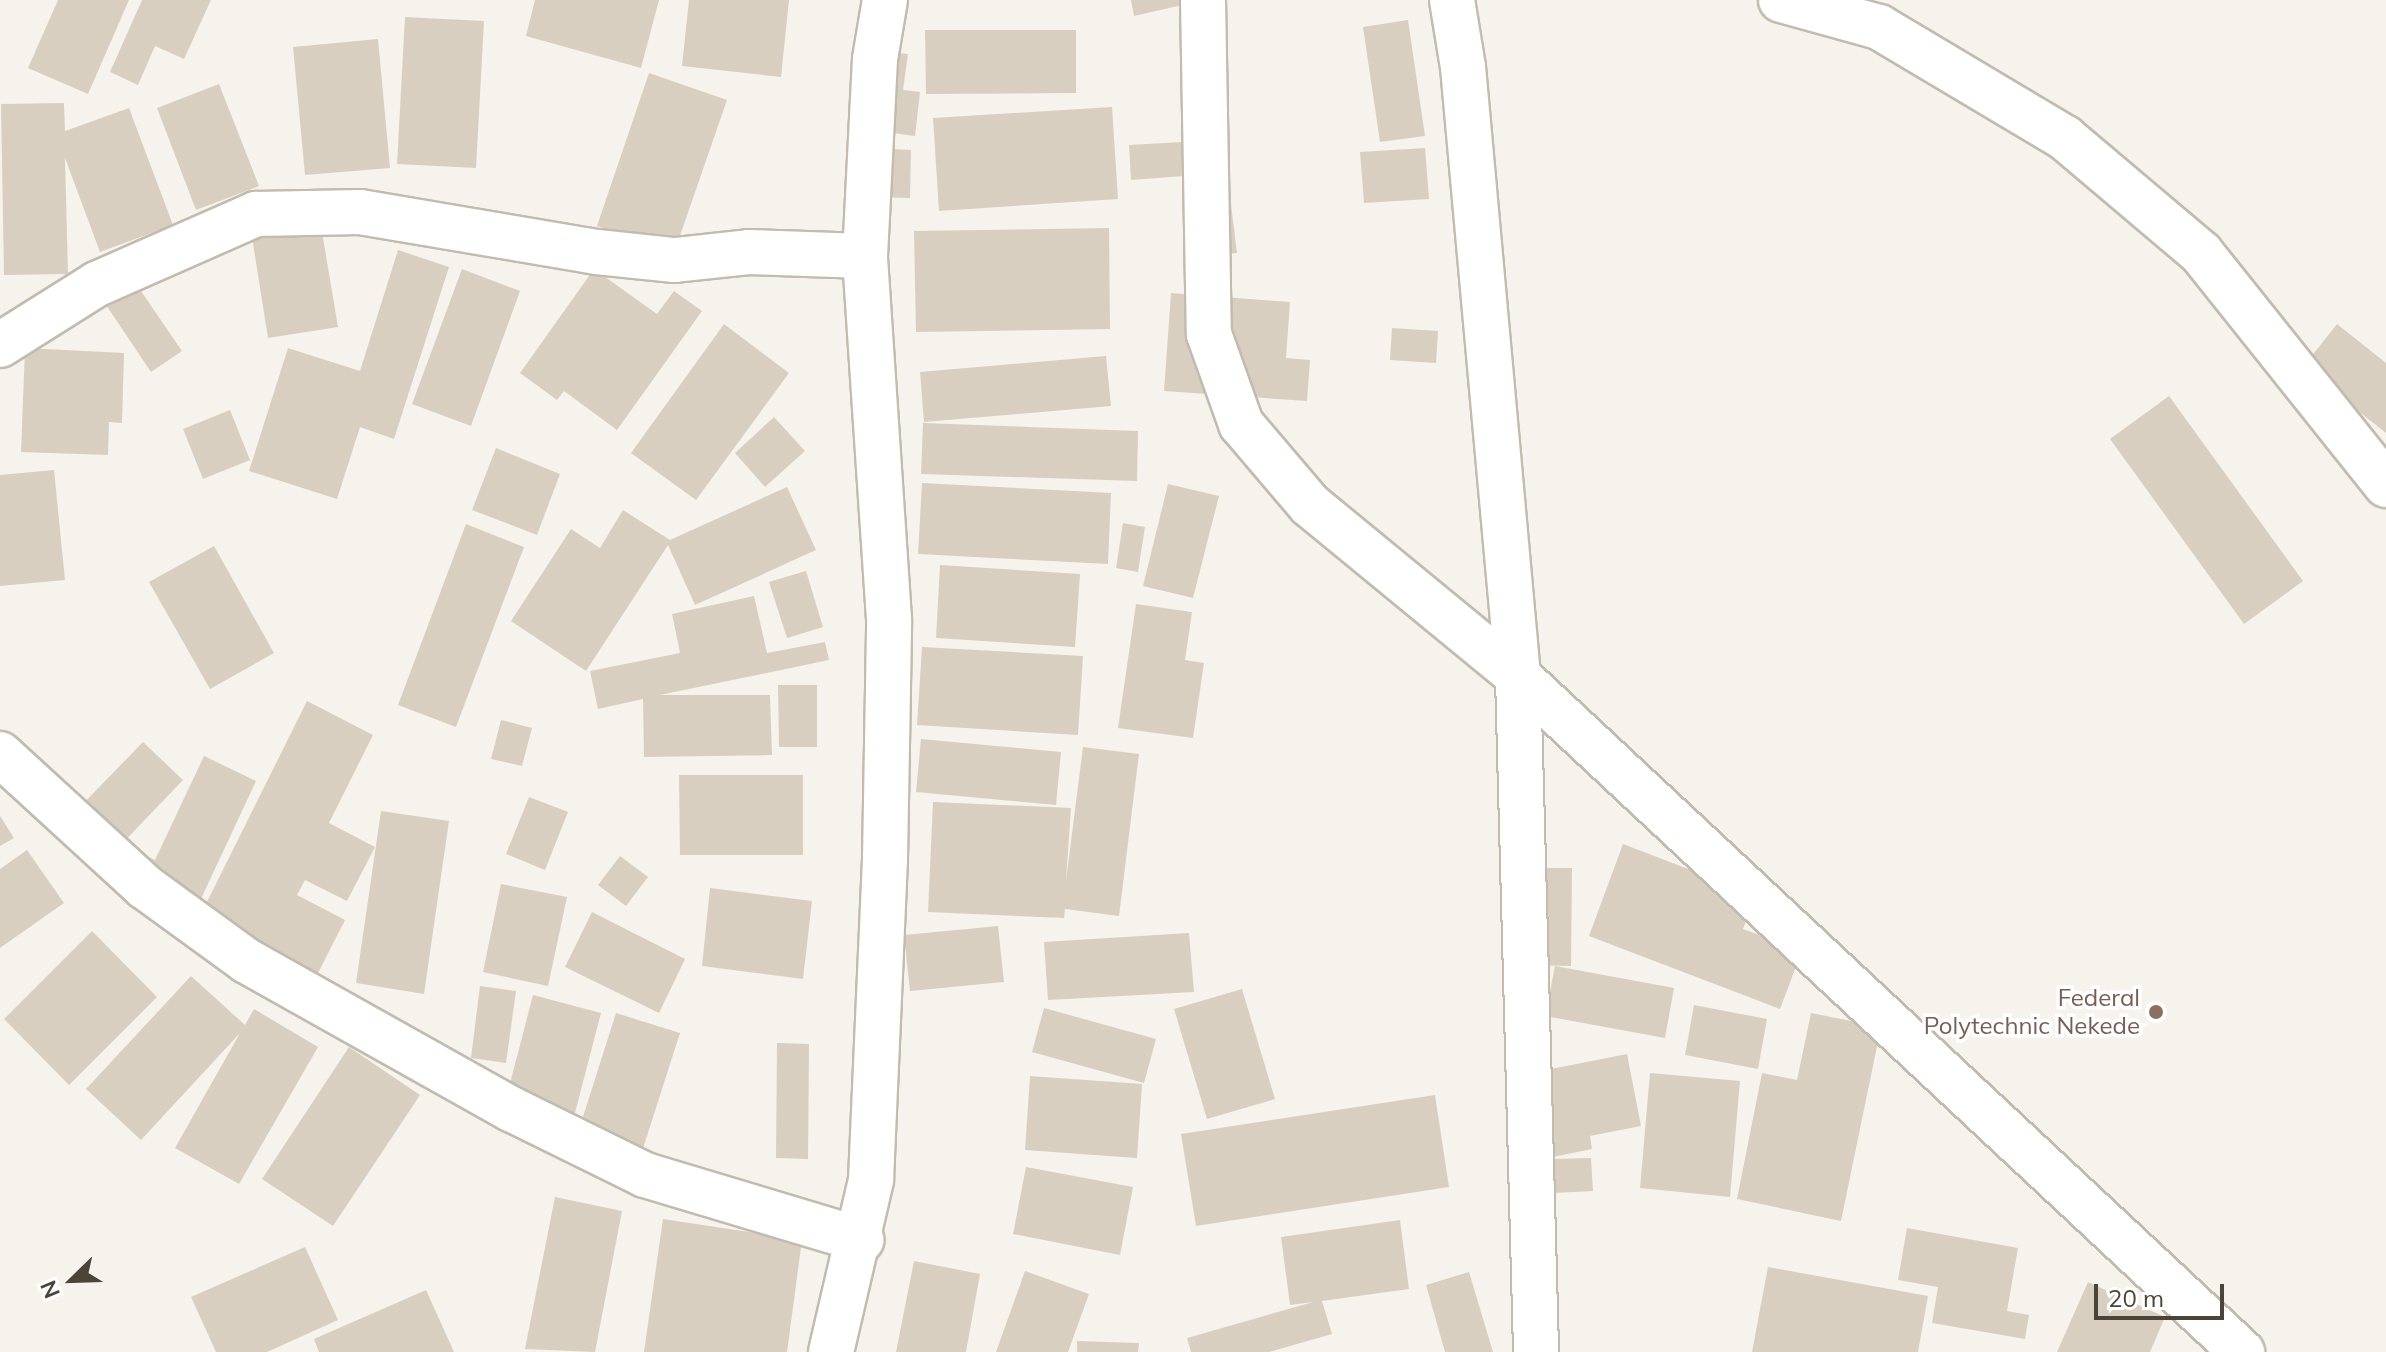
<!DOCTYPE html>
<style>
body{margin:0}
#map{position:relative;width:2386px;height:1352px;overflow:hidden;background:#f6f3ec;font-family:Mulish,sans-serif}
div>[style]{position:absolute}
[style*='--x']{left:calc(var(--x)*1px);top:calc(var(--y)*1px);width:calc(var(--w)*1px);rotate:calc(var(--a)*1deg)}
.building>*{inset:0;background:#d8cfc1}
.roads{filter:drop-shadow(2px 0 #c2bbae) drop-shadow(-2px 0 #c2bbae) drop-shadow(0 2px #c2bbae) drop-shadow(0 -2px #c2bbae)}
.minor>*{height:44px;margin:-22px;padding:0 22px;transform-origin:22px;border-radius:22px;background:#fff}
.dots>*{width:22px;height:22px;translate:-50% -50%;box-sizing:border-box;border:4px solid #fff;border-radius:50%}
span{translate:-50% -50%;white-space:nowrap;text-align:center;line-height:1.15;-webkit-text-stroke:7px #fff;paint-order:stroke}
.education-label{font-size:24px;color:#785e54}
.right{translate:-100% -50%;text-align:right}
.north{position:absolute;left:32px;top:1240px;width:80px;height:80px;-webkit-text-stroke:6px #fff;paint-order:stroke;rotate:247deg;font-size:22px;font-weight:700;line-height:32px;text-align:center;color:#4b4439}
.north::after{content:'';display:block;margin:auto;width:28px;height:36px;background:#4b4439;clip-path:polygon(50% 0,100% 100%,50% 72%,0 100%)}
.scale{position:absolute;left:2094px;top:1284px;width:130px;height:36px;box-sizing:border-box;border:4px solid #4b4439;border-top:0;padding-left:10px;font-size:24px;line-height:28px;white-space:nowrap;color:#4b4439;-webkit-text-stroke:6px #fff;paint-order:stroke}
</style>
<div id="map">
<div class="building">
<div style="clip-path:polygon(58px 0,129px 0,88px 94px,28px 68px)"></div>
<div style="clip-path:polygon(142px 0,211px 0,184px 59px,155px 46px,138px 85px,110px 72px)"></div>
<div style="clip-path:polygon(535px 0,659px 0,641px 68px,526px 36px)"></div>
<div style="clip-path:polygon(689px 0,789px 0,781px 77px,682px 66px)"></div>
<div style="clip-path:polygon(1131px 0,1200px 0,1200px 1px,1134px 16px)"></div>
<div style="clip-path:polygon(405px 17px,484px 21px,476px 168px,397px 164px)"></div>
<div style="clip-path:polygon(1408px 20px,1425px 136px,1380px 142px,1363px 27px)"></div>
<div style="clip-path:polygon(925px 30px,1076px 30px,1076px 93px,926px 94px)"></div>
<div style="clip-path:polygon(378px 39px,390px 168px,305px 175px,293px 47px)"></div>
<div style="clip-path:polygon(897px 53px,908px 54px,903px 90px,920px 92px,915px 136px,861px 129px)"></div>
<div style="clip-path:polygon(649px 73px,727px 100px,674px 253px,597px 226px)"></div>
<div style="clip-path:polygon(219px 84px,259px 186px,196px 210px,157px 108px)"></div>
<div style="clip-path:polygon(64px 103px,65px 131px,129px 108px,173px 225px,100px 252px,65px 158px,68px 274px,4px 275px,1px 104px)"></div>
<div style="clip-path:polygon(1112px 107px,1118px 199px,939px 211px,933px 118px)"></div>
<div style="clip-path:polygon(1182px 142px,1184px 176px,1131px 180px,1129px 145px)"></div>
<div style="clip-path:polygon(870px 148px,911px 150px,910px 198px,868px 197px)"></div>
<div style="clip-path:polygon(1425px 148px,1429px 199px,1364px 203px,1360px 152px)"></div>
<div style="clip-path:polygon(1230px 196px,1237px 253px,1208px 256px,1201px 199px)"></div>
<div style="clip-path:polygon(321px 226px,338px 327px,268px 338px,252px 237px)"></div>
<div style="clip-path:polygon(1109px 228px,1110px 329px,916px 332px,914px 231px)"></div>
<div style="clip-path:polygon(398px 250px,449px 267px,394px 439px,360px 427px,337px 499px,249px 471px,288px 348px,360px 371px)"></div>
<div style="clip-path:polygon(462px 269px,520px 291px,471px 426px,412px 404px)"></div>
<div style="clip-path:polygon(594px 269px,657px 314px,674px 291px,702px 311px,617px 430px,564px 391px,557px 400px,520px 373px)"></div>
<div style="clip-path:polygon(130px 275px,182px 351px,151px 372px,100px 296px)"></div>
<div style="clip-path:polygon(1171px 293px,1290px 302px,1286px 358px,1310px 360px,1307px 401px,1164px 391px)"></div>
<div style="clip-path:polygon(724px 324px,789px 373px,696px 500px,631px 453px)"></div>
<div style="clip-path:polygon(2337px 324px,2386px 363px,2386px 433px,2303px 367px)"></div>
<div style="clip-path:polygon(1392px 328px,1438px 331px,1436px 363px,1390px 360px)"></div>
<div style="clip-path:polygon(25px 348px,124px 353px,122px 423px,109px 422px,108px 455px,21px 452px)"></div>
<div style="clip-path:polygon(1106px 356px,1111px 406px,924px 422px,920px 372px)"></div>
<div style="clip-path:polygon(2169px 396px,2303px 581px,2244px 624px,2110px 439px)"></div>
<div style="clip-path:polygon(230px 410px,250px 460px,203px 479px,183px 429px)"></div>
<div style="clip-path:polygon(774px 417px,805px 451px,765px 487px,735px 453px)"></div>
<div style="clip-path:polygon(923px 423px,1138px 431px,1137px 481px,921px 474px)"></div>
<div style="clip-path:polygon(496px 448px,560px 474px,537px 535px,472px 510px)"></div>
<div style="clip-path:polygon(54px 470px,65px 580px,0 586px,0 475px)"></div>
<div style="clip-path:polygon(922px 483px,1111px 493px,1108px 564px,918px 554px)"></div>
<div style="clip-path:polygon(1168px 484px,1219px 496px,1193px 598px,1143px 586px)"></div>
<div style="clip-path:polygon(787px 487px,816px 550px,695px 605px,668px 545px,586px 671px,511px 621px,571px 529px,600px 548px,623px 510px,670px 540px)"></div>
<div style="clip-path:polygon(1123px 523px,1145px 527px,1138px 572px,1116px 568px)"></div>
<div style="clip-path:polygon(466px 524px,524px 547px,456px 727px,398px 705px)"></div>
<div style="clip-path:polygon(214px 546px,274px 653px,210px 689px,149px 582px)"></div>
<div style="clip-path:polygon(940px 565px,1080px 574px,1075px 647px,936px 638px)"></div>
<div style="clip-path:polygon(806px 571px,823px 627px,787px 638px,769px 582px)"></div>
<div style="clip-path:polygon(754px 596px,767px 653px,825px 642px,829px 660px,660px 695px,770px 695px,772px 755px,644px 757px,643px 699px,598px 709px,590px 671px,680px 653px,672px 614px)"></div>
<div style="clip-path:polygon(1136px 604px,1192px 612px,1185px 660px,1204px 663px,1193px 738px,1118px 728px)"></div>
<div style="clip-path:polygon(922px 647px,1083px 656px,1078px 735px,917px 725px)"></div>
<div style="clip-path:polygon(778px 685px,817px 685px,817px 747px,779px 747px)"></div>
<div style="clip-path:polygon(307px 701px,373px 735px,329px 823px,375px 847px,347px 901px,305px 880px,297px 895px,345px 920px,315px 979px,198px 920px)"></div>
<div style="clip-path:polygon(501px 720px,532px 728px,522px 766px,491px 759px)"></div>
<div style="clip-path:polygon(921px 739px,1061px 752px,1056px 805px,916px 792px)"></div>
<div style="clip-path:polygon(143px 742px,183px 780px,115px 851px,75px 812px)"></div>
<div style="clip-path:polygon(1083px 747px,1139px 754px,1119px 916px,1065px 909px,1064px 918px,928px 912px,933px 802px,1071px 808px,1066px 881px)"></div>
<div style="clip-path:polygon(204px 756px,256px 781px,193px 916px,129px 848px,155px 860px)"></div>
<div style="clip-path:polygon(679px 775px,803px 775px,803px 855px,680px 855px)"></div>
<div style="clip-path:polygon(529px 797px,568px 812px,545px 870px,506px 854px)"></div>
<div style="clip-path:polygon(381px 811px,449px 821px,424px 994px,356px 983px)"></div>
<div style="clip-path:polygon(0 816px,14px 838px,0 846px)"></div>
<div style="clip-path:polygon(1623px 844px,1756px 895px,1743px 929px,1802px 951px,1780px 1009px,1589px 936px)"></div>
<div style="clip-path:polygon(27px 850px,64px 903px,0 948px,0 869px)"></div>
<div style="clip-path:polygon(620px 856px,648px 877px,626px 906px,598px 885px)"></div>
<div style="clip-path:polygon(1529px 868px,1572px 868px,1571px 966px,1528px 965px)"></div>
<div style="clip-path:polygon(501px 884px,567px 897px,548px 986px,483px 972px)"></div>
<div style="clip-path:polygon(710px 888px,812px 901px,803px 979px,702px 966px)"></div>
<div style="clip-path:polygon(592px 912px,685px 959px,659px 1013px,565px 967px)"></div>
<div style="clip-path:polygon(998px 926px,1004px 982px,910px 991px,904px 935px)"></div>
<div style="clip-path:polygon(92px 931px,157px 997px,69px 1085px,4px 1019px)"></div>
<div style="clip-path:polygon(1189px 933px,1194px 992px,1048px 1000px,1044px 942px)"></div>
<div style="clip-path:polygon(1555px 966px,1674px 988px,1665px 1038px,1545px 1016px)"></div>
<div style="clip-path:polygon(191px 976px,245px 1025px,254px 1009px,318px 1047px,239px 1184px,175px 1148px,240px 1033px,141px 1140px,86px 1089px)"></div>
<div style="clip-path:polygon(480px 986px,516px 991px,506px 1063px,471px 1058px)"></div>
<div style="clip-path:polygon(1242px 989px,1275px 1099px,1207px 1119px,1174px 1009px)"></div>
<div style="clip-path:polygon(533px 995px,601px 1013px,569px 1136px,501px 1118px)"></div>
<div style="clip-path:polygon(1694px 1005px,1767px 1019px,1758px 1069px,1685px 1055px)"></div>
<div style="clip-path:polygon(1044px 1008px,1156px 1039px,1144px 1083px,1032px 1052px)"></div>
<div style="clip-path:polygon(616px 1013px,680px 1033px,638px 1164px,575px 1142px)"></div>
<div style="clip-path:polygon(1811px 1013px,1881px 1027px,1841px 1221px,1737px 1199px,1762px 1073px,1797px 1080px)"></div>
<div style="clip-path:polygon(777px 1043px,809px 1044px,808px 1159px,776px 1158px)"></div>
<div style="clip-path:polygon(349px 1047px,420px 1095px,333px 1226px,262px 1179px)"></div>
<div style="clip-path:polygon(1627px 1054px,1641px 1126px,1590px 1136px,1592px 1149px,1553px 1157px,1536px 1072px)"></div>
<div style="clip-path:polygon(1650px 1073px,1740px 1081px,1730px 1197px,1640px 1188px)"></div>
<div style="clip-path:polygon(1030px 1076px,1142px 1084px,1137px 1158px,1025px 1150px)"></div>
<div style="clip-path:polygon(1435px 1095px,1449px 1187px,1196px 1226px,1181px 1134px)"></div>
<div style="clip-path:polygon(1591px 1158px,1593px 1191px,1553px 1193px,1552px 1159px)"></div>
<div style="clip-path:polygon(1026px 1167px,1133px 1187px,1120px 1255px,1013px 1234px)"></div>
<div style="clip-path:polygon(555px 1197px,622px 1211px,595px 1352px,525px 1349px)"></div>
<div style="clip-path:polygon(663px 1219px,802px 1240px,787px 1352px,644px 1352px)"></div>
<div style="clip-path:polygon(1400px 1220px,1409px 1289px,1322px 1301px,1332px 1334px,1269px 1352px,1191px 1352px,1187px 1338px,1313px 1302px,1290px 1305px,1281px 1237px)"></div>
<div style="clip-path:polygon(1907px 1228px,2018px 1248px,2007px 1311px,2029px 1315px,2025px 1339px,1932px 1323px,1938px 1287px,1898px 1280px)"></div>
<div style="clip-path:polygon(305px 1247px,338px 1320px,267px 1352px,216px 1352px,191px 1297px)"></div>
<div style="clip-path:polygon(914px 1261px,980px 1274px,966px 1352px,896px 1352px)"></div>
<div style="clip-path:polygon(1768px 1267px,1928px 1296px,1918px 1352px,1752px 1352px)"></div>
<div style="clip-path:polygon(1025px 1271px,1089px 1294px,1068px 1352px,996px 1352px)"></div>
<div style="clip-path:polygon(1469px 1272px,1493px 1352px,1445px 1352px,1426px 1285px)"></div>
<div style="clip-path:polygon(2088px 1282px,2165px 1317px,2150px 1352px,2057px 1352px)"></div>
<div style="clip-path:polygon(426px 1290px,454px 1352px,319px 1352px,314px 1339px)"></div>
<div style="clip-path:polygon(1077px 1341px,1139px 1343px,1138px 1352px,1077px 1352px)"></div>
</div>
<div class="roads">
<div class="minor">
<div style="--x:1203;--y:0;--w:334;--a:89"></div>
<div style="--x:1209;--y:334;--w:96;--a:70.4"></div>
<div style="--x:1241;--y:424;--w:106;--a:49.6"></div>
<div style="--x:1310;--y:505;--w:269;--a:39.4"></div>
<div style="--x:1518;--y:676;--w:991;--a:43.04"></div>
<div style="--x:1452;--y:0;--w:68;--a:80.7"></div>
<div style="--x:1463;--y:67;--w:611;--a:84.84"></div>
<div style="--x:1518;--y:676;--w:676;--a:88.47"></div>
<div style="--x:1781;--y:0;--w:102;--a:15.4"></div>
<div style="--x:1879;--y:27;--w:217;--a:30.8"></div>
<div style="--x:2065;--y:138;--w:178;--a:40.2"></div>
<div style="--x:2201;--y:253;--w:297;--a:51.4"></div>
<div style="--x:0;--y:345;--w:115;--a:-32.2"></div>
<div style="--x:97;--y:284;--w:174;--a:-23.8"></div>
<div style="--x:256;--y:214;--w:104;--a:-1.1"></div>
<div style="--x:360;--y:212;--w:240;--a:9.6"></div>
<div style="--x:597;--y:252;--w:78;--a:5.9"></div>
<div style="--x:675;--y:260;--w:74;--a:-6.2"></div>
<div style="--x:749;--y:252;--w:116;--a:2"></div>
<div style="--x:0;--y:754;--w:197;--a:42.5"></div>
<div style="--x:145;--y:887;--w:126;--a:36"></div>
<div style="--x:247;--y:961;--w:303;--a:29.3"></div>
<div style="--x:511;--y:1109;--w:149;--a:26.2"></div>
<div style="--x:645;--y:1175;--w:226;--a:16.7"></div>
<div style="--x:831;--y:1352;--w:177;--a:-76.9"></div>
<div style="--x:871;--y:1180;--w:321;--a:-87.5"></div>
<div style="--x:885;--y:859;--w:240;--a:-89"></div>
<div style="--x:889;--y:619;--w:364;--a:-93.8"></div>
<div style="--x:865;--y:256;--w:197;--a:-87.1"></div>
<div style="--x:875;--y:59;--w:60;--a:-80.4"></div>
</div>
</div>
<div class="dots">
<div style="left:2156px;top:1012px;background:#8d6e63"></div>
</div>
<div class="education-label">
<span class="right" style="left:2140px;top:1012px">Federal<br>Polytechnic Nekede</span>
</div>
<div class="north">N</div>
<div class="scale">20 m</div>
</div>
